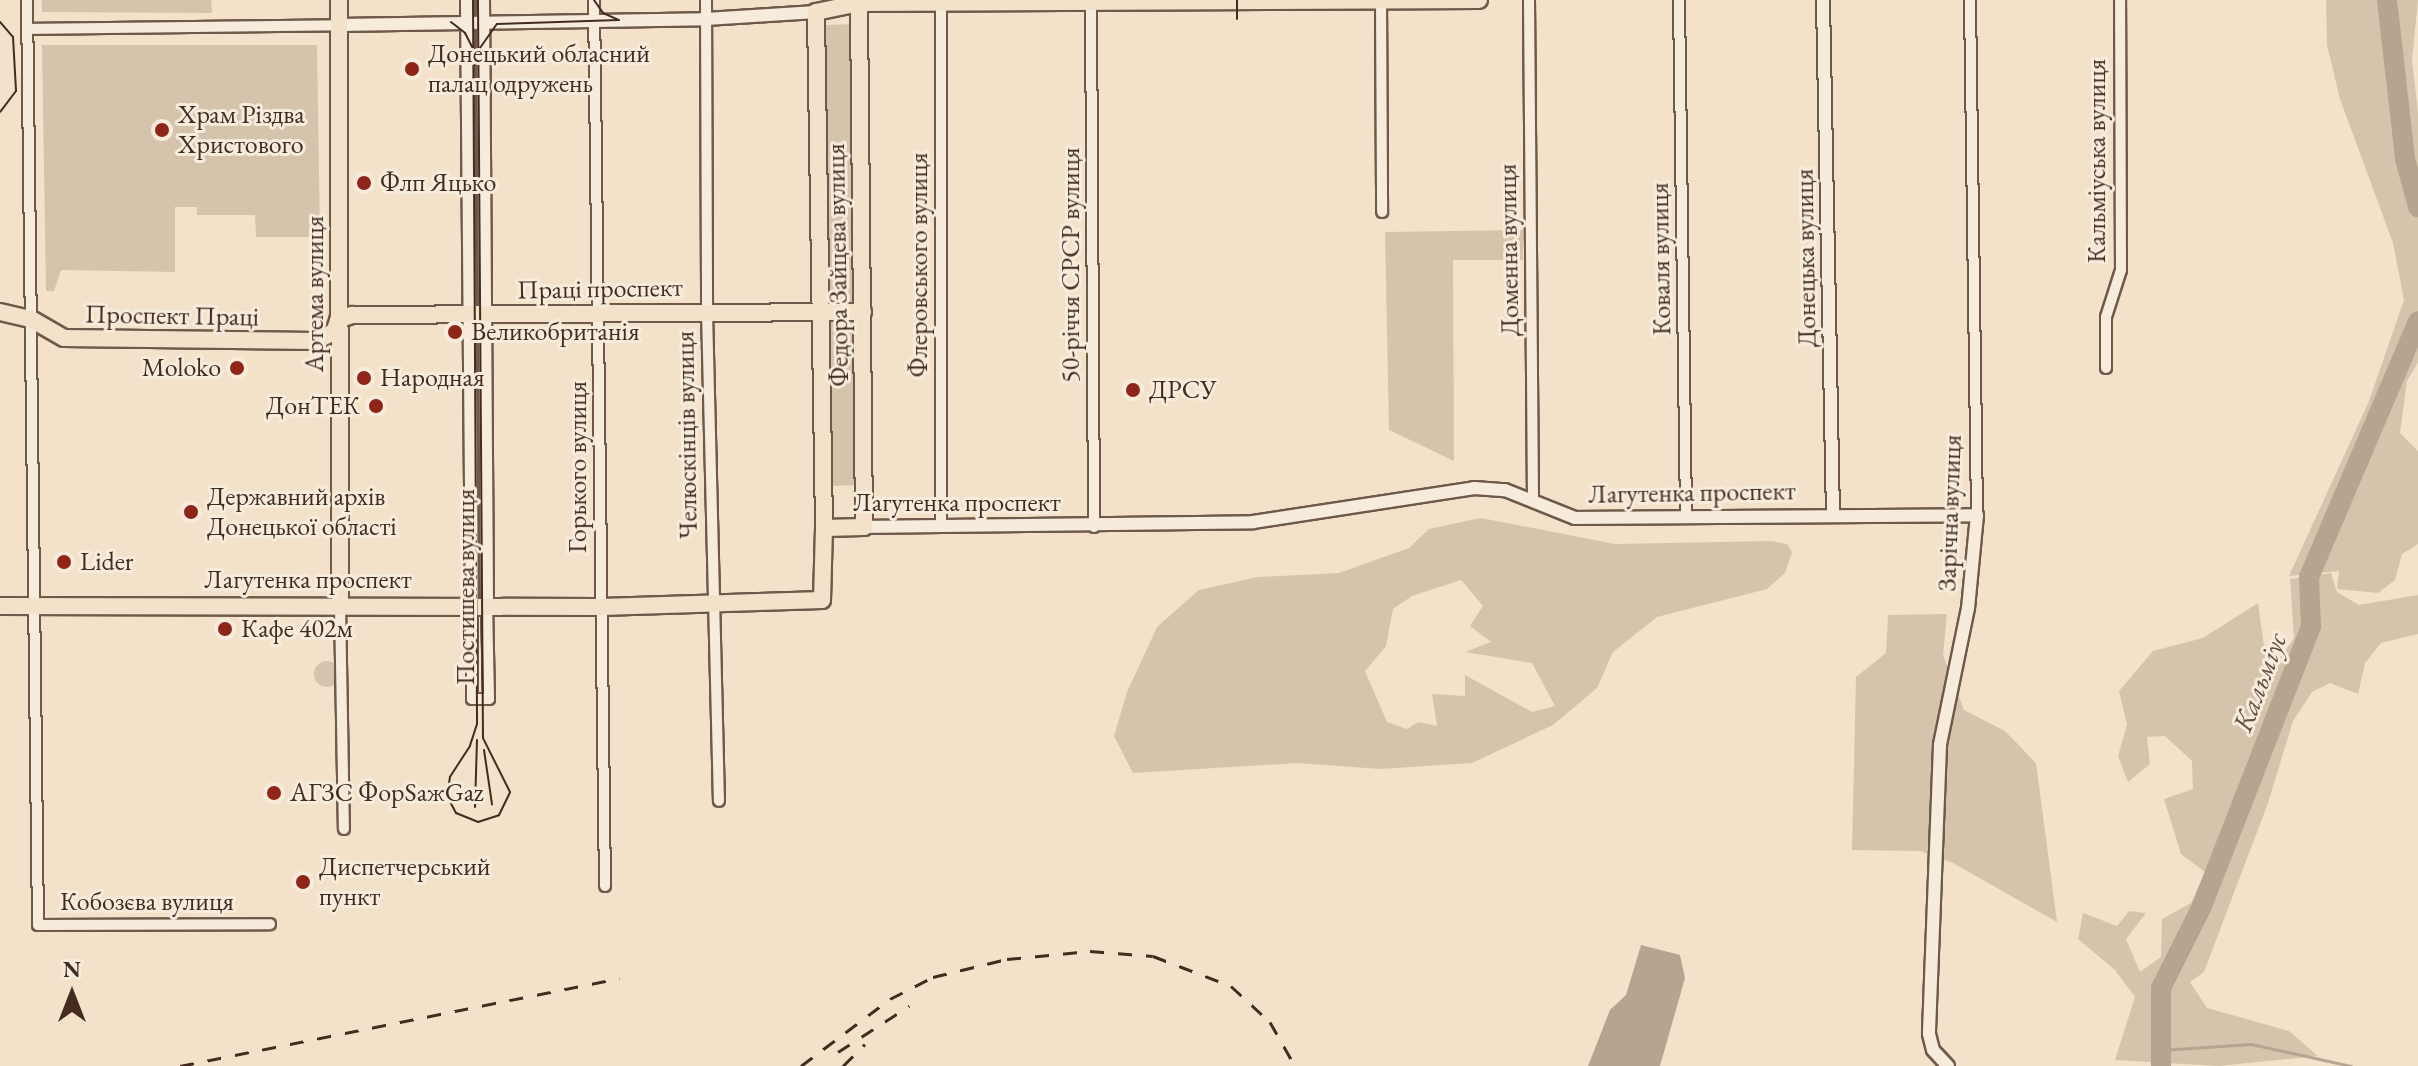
<!DOCTYPE html>
<meta charset="utf-8">
<style>
body{margin:0}
#map{position:relative;width:2418px;height:1066px;overflow:hidden;background:#f3e2c9;font-family:"EB Garamond",serif}
div>[style]{position:absolute}
[style*='--x']{left:calc(var(--x)*1px);top:calc(var(--y)*1px);width:calc(var(--w)*1px);rotate:calc(var(--a)*1deg)}
.green>*{inset:0;background:#d5c3ac}
.round{border-radius:50%}
.water>*{inset:0;background:#b7a490}
.stream>*{height:3px;margin:-1.5px;padding:0 1.5px;transform-origin:1.5px;border-radius:1.5px;background:#b7a490}
.river>*{height:20px;margin:-10px;padding:0 10px;transform-origin:10px;border-radius:10px;background:#b7a490}
.roads{filter:drop-shadow(2px 0 #6f594a) drop-shadow(-2px 0 #6f594a) drop-shadow(0 2px #6f594a) drop-shadow(0 -2px #6f594a)}
.minor>*{height:10px;margin:-5px;padding:0 5px;transform-origin:5px;border-radius:5px;background:#f7ecdc}
.tertiary>*{height:12px;margin:-6px;padding:0 6px;transform-origin:6px;border-radius:6px;background:#f7ecdc}
.primary>*{height:16px;margin:-8px;padding:0 8px;transform-origin:8px;border-radius:8px;background:#f3e2c9}
.tram>*{height:2px;margin:-1px;padding:0 1px;transform-origin:1px;border-radius:1px;background:#432b20}
.rail>*{height:3px;margin-top:-1.5px;transform-origin:0;background:repeating-linear-gradient(90deg,#432b20 0 14px,transparent 0 28px)}
.dots>*{width:22px;height:22px;translate:-50% -50%;box-sizing:border-box;border:4px solid #f7ecdc;border-radius:50%}
span{translate:-50% -50%;white-space:nowrap;text-align:center;line-height:1.15;-webkit-text-stroke:6px #f7ecdc;paint-order:stroke}
.poi-label{font-size:26px;color:#432b20}
.left{translate:0 -50%;text-align:left}
.right{translate:-100% -50%;text-align:right}
.street-label{font-size:26px;color:#432b20}
.water-label{font-size:28px;color:#664f42;font-style:italic}
.north{position:absolute;left:32px;top:954px;width:80px;height:80px;-webkit-text-stroke:6px #f7ecdc;paint-order:stroke;rotate:0deg;font-size:22px;font-weight:700;line-height:32px;text-align:center;color:#432b20}
.north::after{content:'';display:block;margin:auto;width:28px;height:36px;background:#432b20;clip-path:polygon(50% 0,100% 100%,50% 72%,0 100%)}
</style>
<div id="map">
<div class="green">
<div style="clip-path:polygon(42px 0,211px 0,212px 13px,42px 12px)"></div>
<div style="clip-path:polygon(2326px 0,2418px 0,2412px 60px,2418px 113px,2418px 362px,2407px 381px,2400px 433px,2418px 451px,2418px 544px,2402px 554px,2395px 580px,2378px 593px,2337px 589px,2339px 571px,2289px 576px,2369px 401px,2404px 300px,2393px 243px,2340px 99px,2327px 45px)"></div>
<div style="clip-path:polygon(855px 24px,859px 304px,827px 305px,824px 25px)"></div>
<div style="clip-path:polygon(42px 45px,317px 45px,320px 237px,256px 237px,255px 215px,197px 215px,197px 207px,175px 207px,175px 272px,61px 270px,54px 291px,46px 291px)"></div>
<div style="clip-path:polygon(1523px 230px,1523px 260px,1453px 260px,1454px 461px,1389px 430px,1385px 232px)"></div>
<div style="clip-path:polygon(827px 320px,856px 320px,858px 485px,829px 486px)"></div>
<div style="clip-path:polygon(evenodd,1481px 518px,1615px 544px,1772px 541px,1787px 544px,1792px 552px,1785px 573px,1767px 589px,1657px 617px,1613px 652px,1597px 688px,1553px 725px,1472px 763px,1380px 769px,1297px 763px,1133px 773px,1114px 736px,1127px 692px,1157px 627px,1199px 590px,1258px 577px,1339px 573px,1409px 548px,1429px 529px,1481px 518px,1461px 580px,1483px 606px,1470px 626px,1491px 642px,1465px 652px,1532px 663px,1555px 706px,1532px 712px,1465px 675px,1465px 696px,1432px 694px,1437px 726px,1418px 722px,1407px 729px,1387px 722px,1365px 671px,1386px 646px,1393px 609px,1412px 596px,1461px 580px)"></div>
<div style="clip-path:polygon(2331px 573px,2337px 592px,2359px 605px,2418px 595px,2418px 634px,2381px 643px,2365px 663px,2358px 694px,2330px 683px,2312px 692px,2293px 721px,2268px 803px,2204px 972px,2190px 982px,2207px 1008px,2289px 1031px,2318px 1056px,2218px 1066px,2115px 1060px,2135px 997px,2115px 970px,2078px 939px,2083px 913px,2117px 926px,2129px 911px,2146px 913px,2126px 939px,2140px 972px,2161px 957px,2162px 919px,2191px 903px,2205px 872px,2181px 854px,2164px 799px,2193px 789px,2192px 761px,2165px 736px,2147px 737px,2150px 764px,2128px 782px,2118px 756px,2127px 725px,2119px 691px,2153px 651px,2203px 638px,2258px 603px,2268px 675px,2294px 638px,2290px 579px)"></div>
<div style="clip-path:polygon(1947px 614px,1943px 655px,1964px 710px,2005px 731px,2036px 763px,2057px 922px,1953px 863px,1920px 851px,1852px 850px,1856px 677px,1886px 653px,1888px 615px)"></div>
<div class="round" style="left:314px;top:661px;width:26px;height:26px"></div>
</div>
<div class="water">
<div style="clip-path:polygon(1641px 945px,1680px 955px,1685px 978px,1660px 1066px,1588px 1066px,1610px 1010px,1626px 995px)"></div>
</div>
<div class="stream">
<div style="--x:2161;--y:1050;--w:90;--a:-3.8"></div>
<div style="--x:2251;--y:1044;--w:102;--a:12.4"></div>
</div>
<div class="river">
<div style="--x:2387;--y:0;--w:160;--a:83.5"></div>
<div style="--x:2405;--y:159;--w:50;--a:74.8"></div>
<div style="--x:2161;--y:1066;--w:78;--a:-90"></div>
<div style="--x:2161;--y:988;--w:92;--a:-63.4"></div>
<div style="--x:2202;--y:906;--w:300;--a:-68.7"></div>
<div style="--x:2311;--y:627;--w:50;--a:-92.3"></div>
<div style="--x:2309;--y:577;--w:278;--a:-66.9"></div>
</div>
<div class="roads">
<div class="minor">
<div style="--x:27;--y:0;--w:925;--a:89.32"></div>
<div style="--x:38;--y:925;--w:232;--a:-0.2"></div>
<div style="--x:594;--y:0;--w:886;--a:89.29"></div>
<div style="--x:706;--y:0;--w:312;--a:89.8"></div>
<div style="--x:707;--y:312;--w:489;--a:88.6"></div>
<div style="--x:941;--y:0;--w:527;--a:90"></div>
<div style="--x:1381;--y:0;--w:212;--a:89.7"></div>
<div style="--x:1529;--y:0;--w:500;--a:89.54"></div>
<div style="--x:1679;--y:0;--w:517;--a:89.22"></div>
<div style="--x:1970;--y:0;--w:515;--a:89.22"></div>
<div style="--x:1091;--y:3;--w:524;--a:89.67"></div>
<div style="--x:27;--y:29;--w:311;--a:-0.7"></div>
<div style="--x:2106;--y:368;--w:51;--a:-90"></div>
<div style="--x:2106;--y:317;--w:49;--a:-72.3"></div>
<div style="--x:2121;--y:270;--w:270;--a:-90.2"></div>
<div style="--x:340;--y:605;--w:224;--a:89"></div>
<div style="--x:472;--y:605;--w:94;--a:90"></div>
<div style="--x:472;--y:699;--w:17;--a:0"></div>
<div style="--x:489;--y:699;--w:94;--a:-91.2"></div>
</div>
<div class="tertiary">
<div style="--x:467;--y:0;--w:605;--a:89.53"></div>
<div style="--x:483;--y:0;--w:605;--a:89.62"></div>
<div style="--x:1823;--y:0;--w:516;--a:88.89"></div>
<div style="--x:338;--y:25;--w:368;--a:-0.9"></div>
<div style="--x:706;--y:19;--w:110;--a:-3.6"></div>
<div style="--x:864;--y:527;--w:389;--a:-0.7"></div>
<div style="--x:1253;--y:522;--w:224;--a:-8.7"></div>
<div style="--x:1474;--y:488;--w:31;--a:4"></div>
<div style="--x:1505;--y:490;--w:75;--a:21.8"></div>
<div style="--x:1575;--y:518;--w:402;--a:-0.4"></div>
<div style="--x:1977;--y:515;--w:93;--a:95.5"></div>
<div style="--x:1968;--y:608;--w:140;--a:101.6"></div>
<div style="--x:1940;--y:745;--w:289;--a:92.2"></div>
<div style="--x:1929;--y:1034;--w:16;--a:76"></div>
<div style="--x:1933;--y:1050;--w:22;--a:47"></div>
</div>
<div class="primary">
<div style="--x:339;--y:0;--w:605;--a:89.91"></div>
<div style="--x:0;--y:312;--w:32;--a:13"></div>
<div style="--x:31;--y:319;--w:38;--a:30"></div>
<div style="--x:64;--y:338;--w:252;--a:0.7"></div>
<div style="--x:316;--y:341;--w:20;--a:-27"></div>
<div style="--x:334;--y:332;--w:12;--a:-70"></div>
<div style="--x:338;--y:320;--w:15;--a:-20"></div>
<div style="--x:352;--y:315;--w:511;--a:-0.34"></div>
<div style="--x:824;--y:528;--w:516;--a:-90.89"></div>
<div style="--x:816;--y:12;--w:44;--a:-11.8"></div>
<div style="--x:859;--y:3;--w:620;--a:-0.28"></div>
<div style="--x:0;--y:606;--w:601;--a:0.1"></div>
<div style="--x:601;--y:607;--w:221;--a:-1.8"></div>
<div style="--x:822;--y:600;--w:72;--a:-88.4"></div>
<div style="--x:824;--y:528;--w:40;--a:-1.4"></div>
<div style="--x:864;--y:527;--w:524;--a:-90.55"></div>
</div>
</div>
<div class="tram">
<div style="--x:473;--y:0;--w:724;--a:89.68"></div>
<div style="--x:477;--y:724;--w:23;--a:108"></div>
<div style="--x:470;--y:746;--w:37;--a:123"></div>
<div style="--x:450;--y:777;--w:19;--a:99"></div>
<div style="--x:447;--y:796;--w:19;--a:62"></div>
<div style="--x:456;--y:813;--w:24;--a:22"></div>
<div style="--x:478;--y:822;--w:22;--a:-18"></div>
<div style="--x:499;--y:815;--w:25;--a:-64"></div>
<div style="--x:510;--y:792;--w:60;--a:-116.6"></div>
<div style="--x:483;--y:738;--w:738;--a:-90.39"></div>
<div style="--x:594;--y:0;--w:16;--a:55"></div>
<div style="--x:603;--y:13;--w:17;--a:24"></div>
<div style="--x:1237;--y:0;--w:19;--a:90"></div>
<div style="--x:0;--y:22;--w:20;--a:49"></div>
<div style="--x:13;--y:37;--w:54;--a:86.8"></div>
<div style="--x:16;--y:91;--w:26;--a:127"></div>
<div style="--x:451;--y:22;--w:18;--a:38"></div>
<div style="--x:465;--y:33;--w:18;--a:63"></div>
<div style="--x:480;--y:48;--w:29;--a:-55"></div>
<div style="--x:497;--y:24;--w:122;--a:-1.9"></div>
<div style="--x:484;--y:750;--w:55;--a:81.6"></div>
<div style="--x:475;--y:807;--w:67;--a:-88.3"></div>
</div>
<div class="rail">
<div style="--x:838;--y:1052;--w:85;--a:-32.9"></div>
<div style="--x:180;--y:1066;--w:448;--a:-11.3"></div>
<div style="--x:801;--y:1066;--w:111;--a:-37"></div>
<div style="--x:890;--y:999;--w:48;--a:-27.1"></div>
<div style="--x:933;--y:977;--w:76;--a:-13.7"></div>
<div style="--x:1007;--y:959;--w:83;--a:-5.5"></div>
<div style="--x:1090;--y:951;--w:63;--a:4.5"></div>
<div style="--x:1153;--y:956;--w:84;--a:21"></div>
<div style="--x:1231;--y:986;--w:53;--a:42.7"></div>
<div style="--x:1270;--y:1022;--w:51;--a:60.4"></div>
<div style="--x:843;--y:1066;--w:31;--a:-45"></div>
</div>
<div class="dots">
<div style="left:412px;top:69px;background:#8f2418"></div>
<div style="left:162px;top:130px;background:#8f2418"></div>
<div style="left:364px;top:183px;background:#8f2418"></div>
<div style="left:455px;top:332px;background:#8f2418"></div>
<div style="left:237px;top:368px;background:#8f2418"></div>
<div style="left:364px;top:378px;background:#8f2418"></div>
<div style="left:1133px;top:390px;background:#8f2418"></div>
<div style="left:376px;top:406px;background:#8f2418"></div>
<div style="left:191px;top:512px;background:#8f2418"></div>
<div style="left:64px;top:562px;background:#8f2418"></div>
<div style="left:225px;top:629px;background:#8f2418"></div>
<div style="left:274px;top:793px;background:#8f2418"></div>
<div style="left:303px;top:882px;background:#8f2418"></div>
</div>
<div class="poi-label">
<span class="left" style="left:428px;top:69px">Донецький обласний<br>палац одружень</span>
<span class="left" style="left:178px;top:130px">Храм Різдва<br>Христового</span>
<span class="left" style="left:380px;top:183px">Флп Яцько</span>
<span class="left" style="left:471px;top:332px">Великобританія</span>
<span class="right" style="left:221px;top:368px">Moloko</span>
<span class="left" style="left:380px;top:378px">Народная</span>
<span class="left" style="left:1149px;top:390px">ДРСУ</span>
<span class="right" style="left:360px;top:406px">ДонТЕК</span>
<span class="left" style="left:207px;top:512px">Державний архів<br>Донецької області</span>
<span class="left" style="left:80px;top:562px">Lider</span>
<span class="left" style="left:241px;top:629px">Кафе 402м</span>
<span class="left" style="left:290px;top:793px">АГЗС ФорSажGaz</span>
<span class="left" style="left:319px;top:882px">Диспетчерський<br>пункт</span>
</div>
<div class="street-label">
<span style="left:2097px;top:161px;rotate:-90deg">Кальміуська вулиця</span>
<span style="left:1509px;top:250px;rotate:-91deg">Доменна вулиця</span>
<span style="left:1806px;top:258px;rotate:-91deg">Донецька вулиця</span>
<span style="left:1661px;top:259px;rotate:-91deg">Коваля вулиця</span>
<span style="left:838px;top:265px;rotate:-91deg">Федора Зайцева вулиця</span>
<span style="left:919px;top:265px;rotate:-90deg">Флеровського вулиця</span>
<span style="left:1071px;top:265px;rotate:-90deg">50-річчя СРСР вулиця</span>
<span style="left:600px;top:289px;rotate:-1deg">Праці проспект</span>
<span style="left:315px;top:294px;rotate:-90deg">Артема вулиця</span>
<span style="left:172px;top:316px;rotate:1deg">Проспект Праці</span>
<span style="left:687px;top:435px;rotate:-91deg">Челюскінців вулиця</span>
<span style="left:578px;top:467px;rotate:-90deg">Горького вулиця</span>
<span style="left:1692px;top:493px;rotate:-1deg">Лагутенка проспект</span>
<span style="left:957px;top:503px">Лагутенка проспект</span>
<span style="left:1950px;top:513px;rotate:-88deg">Зарічна вулиця</span>
<span style="left:308px;top:580px">Лагутенка проспект</span>
<span style="left:466px;top:587px;rotate:-90deg">Постишева вулиця</span>
<span style="left:147px;top:902px">Кобозєва вулиця</span>
</div>
<div class="water-label">
<span style="left:2259px;top:682px;rotate:-69deg">Кальміус</span>
</div>
<div class="north">N</div>
</div>
